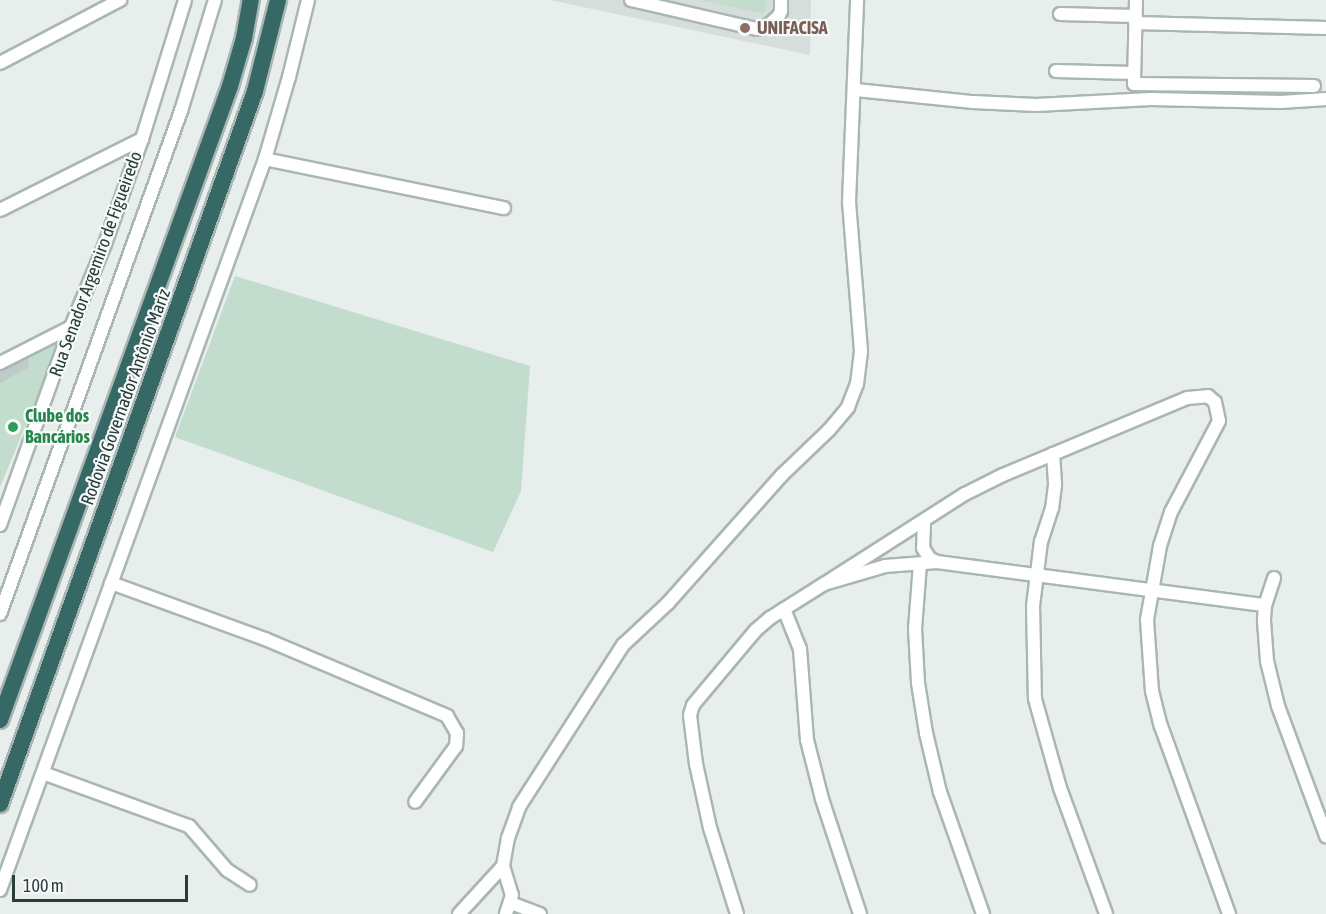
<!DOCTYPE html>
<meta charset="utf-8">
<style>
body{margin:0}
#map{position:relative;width:1326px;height:914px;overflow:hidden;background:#e7eeec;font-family:"Asap Condensed",sans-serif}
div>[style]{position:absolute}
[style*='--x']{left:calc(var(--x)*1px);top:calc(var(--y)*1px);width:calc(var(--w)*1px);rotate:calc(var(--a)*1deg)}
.built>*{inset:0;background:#d5dedb}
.green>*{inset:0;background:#c2dcce}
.building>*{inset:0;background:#bfcbc8}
.roads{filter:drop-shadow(2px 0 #aab6b4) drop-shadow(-2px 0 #aab6b4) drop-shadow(0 2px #aab6b4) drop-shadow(0 -2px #aab6b4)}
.minor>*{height:12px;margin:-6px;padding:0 6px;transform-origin:6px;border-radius:6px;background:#fff}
.highway>*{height:16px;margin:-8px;padding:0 8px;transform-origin:8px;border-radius:8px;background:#366866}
.dots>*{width:16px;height:16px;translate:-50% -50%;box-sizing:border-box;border:3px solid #f7faf9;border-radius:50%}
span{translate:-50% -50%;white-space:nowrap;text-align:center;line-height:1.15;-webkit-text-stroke:4.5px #f7faf9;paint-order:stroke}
.education-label{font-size:18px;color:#785e54;font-weight:700}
.left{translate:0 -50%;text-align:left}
.street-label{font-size:18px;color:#273e3c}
.leisure-label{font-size:18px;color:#27864d;font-weight:700}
.scale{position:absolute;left:12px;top:875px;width:176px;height:27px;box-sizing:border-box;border:3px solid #273e3c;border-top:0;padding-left:8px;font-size:18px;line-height:21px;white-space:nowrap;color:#273e3c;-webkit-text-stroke:4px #f7faf9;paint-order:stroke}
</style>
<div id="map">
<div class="built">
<div style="clip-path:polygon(550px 0,811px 0,810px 55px)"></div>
</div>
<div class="green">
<div style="clip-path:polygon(701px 0,767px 0,764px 14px)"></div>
<div style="clip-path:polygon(235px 276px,530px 366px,521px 491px,493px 552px,175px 437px)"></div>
<div style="clip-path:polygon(64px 334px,0 487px,0 367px)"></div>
</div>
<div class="building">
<div style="clip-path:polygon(27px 352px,29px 367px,0 383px,0 366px)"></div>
</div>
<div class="roads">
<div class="minor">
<div style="--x:631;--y:0;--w:129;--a:13"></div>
<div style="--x:757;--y:29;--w:9;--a:-13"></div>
<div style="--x:766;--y:27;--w:16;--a:-40"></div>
<div style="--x:778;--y:17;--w:7;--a:-63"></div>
<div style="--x:781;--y:11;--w:11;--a:-90"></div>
<div style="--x:1136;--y:0;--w:84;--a:91.4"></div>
<div style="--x:1134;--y:84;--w:180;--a:0.6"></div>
<div style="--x:1060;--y:14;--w:76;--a:1.5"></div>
<div style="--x:1135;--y:23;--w:191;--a:1.5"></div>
<div style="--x:0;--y:63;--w:136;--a:-27.7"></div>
<div style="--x:1056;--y:71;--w:78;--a:1.5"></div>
<div style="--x:856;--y:90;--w:118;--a:5.9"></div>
<div style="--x:973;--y:102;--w:63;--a:2.7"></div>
<div style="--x:1036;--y:105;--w:115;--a:-3"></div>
<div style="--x:1151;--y:99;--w:130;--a:1.3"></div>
<div style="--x:1281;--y:102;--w:45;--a:-3.8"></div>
<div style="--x:265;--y:159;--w:244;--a:11.6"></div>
<div style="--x:0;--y:210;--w:159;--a:-26.6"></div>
<div style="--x:0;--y:363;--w:80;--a:-26.9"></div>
<div style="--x:1053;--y:454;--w:31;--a:86"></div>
<div style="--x:1055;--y:485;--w:23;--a:97"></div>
<div style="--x:1052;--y:508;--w:35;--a:108"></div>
<div style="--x:1041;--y:541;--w:65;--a:97"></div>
<div style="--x:1033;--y:606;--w:93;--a:88.8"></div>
<div style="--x:1035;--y:699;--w:92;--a:74.3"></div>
<div style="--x:1060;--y:788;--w:134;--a:69.9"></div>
<div style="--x:924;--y:522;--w:26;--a:92"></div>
<div style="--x:923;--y:548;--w:13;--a:58"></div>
<div style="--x:930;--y:559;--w:8;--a:23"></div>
<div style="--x:0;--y:525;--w:210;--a:-70.3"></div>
<div style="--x:71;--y:327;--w:90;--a:-67.7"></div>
<div style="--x:105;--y:244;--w:111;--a:-70.6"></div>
<div style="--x:142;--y:139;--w:145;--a:-72.8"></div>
<div style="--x:920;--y:564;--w:65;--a:94.4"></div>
<div style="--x:915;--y:629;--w:54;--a:86.8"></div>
<div style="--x:918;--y:683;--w:51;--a:80.9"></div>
<div style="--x:926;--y:733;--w:61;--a:76.7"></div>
<div style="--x:940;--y:792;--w:129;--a:70.6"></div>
<div style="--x:1274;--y:578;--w:28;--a:108"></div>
<div style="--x:1265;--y:605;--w:16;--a:94"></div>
<div style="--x:1264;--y:621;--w:40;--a:85.7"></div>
<div style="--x:1267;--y:661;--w:46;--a:76.3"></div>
<div style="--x:1278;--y:706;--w:139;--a:69.7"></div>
<div style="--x:111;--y:583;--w:164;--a:20"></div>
<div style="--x:265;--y:639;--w:198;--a:22.9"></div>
<div style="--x:447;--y:716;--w:20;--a:60"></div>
<div style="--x:457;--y:733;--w:13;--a:94"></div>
<div style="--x:456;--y:746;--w:69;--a:126.2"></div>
<div style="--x:824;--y:584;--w:167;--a:-32.6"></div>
<div style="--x:965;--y:494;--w:42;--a:-26.6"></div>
<div style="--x:1003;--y:475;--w:199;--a:-22.7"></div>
<div style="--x:1187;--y:398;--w:21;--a:-5"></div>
<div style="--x:1208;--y:396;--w:9;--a:41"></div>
<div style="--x:1215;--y:402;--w:19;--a:78"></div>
<div style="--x:1219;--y:421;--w:103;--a:117.8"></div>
<div style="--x:1171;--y:512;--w:36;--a:108"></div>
<div style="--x:1160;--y:546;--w:75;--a:100"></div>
<div style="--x:1147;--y:620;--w:71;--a:86"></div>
<div style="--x:1152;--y:691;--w:36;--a:76"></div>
<div style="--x:1161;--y:726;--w:200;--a:70.1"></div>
<div style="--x:784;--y:609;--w:43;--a:68.2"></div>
<div style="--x:800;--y:649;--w:91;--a:85.6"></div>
<div style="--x:807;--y:740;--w:61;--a:75.7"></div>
<div style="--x:822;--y:799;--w:121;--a:71.7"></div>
<div style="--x:0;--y:614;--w:535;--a:-70.21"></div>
<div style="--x:181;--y:111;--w:116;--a:-73"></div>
<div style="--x:43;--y:773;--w:155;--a:20"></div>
<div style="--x:189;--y:826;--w:58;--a:49.2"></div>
<div style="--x:227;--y:870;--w:27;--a:33"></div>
<div style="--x:503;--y:866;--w:30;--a:73"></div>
<div style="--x:512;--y:895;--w:20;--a:108"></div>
<div style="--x:0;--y:890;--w:778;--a:-70.07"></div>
<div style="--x:265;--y:159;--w:85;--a:-73.7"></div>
<div style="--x:289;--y:77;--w:79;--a:-76.1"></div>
<div style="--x:511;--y:903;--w:31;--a:21"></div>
<div style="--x:459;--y:914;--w:65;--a:-47.5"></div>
<div style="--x:503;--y:866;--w:28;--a:-80"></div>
<div style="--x:508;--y:838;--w:33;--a:-70"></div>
<div style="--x:519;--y:807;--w:193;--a:-57.3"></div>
<div style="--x:623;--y:645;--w:62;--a:-43"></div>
<div style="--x:668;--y:603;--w:171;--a:-48.3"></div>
<div style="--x:782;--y:475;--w:65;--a:-43.8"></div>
<div style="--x:829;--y:430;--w:30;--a:-50"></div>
<div style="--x:848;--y:407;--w:25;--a:-69"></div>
<div style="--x:857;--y:384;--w:33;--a:-83"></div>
<div style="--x:861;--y:351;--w:149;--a:-94.6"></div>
<div style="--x:849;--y:202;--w:202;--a:-87.7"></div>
<div style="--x:737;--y:914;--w:90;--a:-107.4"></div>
<div style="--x:710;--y:828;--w:66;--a:-102.3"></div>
<div style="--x:696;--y:764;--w:49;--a:-97"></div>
<div style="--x:690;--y:715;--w:10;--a:-73"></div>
<div style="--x:693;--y:705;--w:98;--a:-50"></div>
<div style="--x:756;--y:630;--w:18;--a:-41"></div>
<div style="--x:770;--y:618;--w:64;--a:-32.2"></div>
<div style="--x:824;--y:584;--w:64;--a:-16.4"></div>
<div style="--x:885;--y:566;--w:52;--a:-4.4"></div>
<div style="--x:937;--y:562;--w:331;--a:7.5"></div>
</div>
<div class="highway">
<div style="--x:0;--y:720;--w:674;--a:-70.06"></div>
<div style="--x:230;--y:86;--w:50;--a:-73.7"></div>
<div style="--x:244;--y:38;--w:39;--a:-80"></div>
<div style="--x:0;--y:804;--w:757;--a:-70.32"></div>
<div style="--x:255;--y:91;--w:94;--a:-75.8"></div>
</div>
</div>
<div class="dots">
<div style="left:745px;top:28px;background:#8d6e63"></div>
<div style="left:13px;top:427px;background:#2e9e5b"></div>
</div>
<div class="education-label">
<span class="left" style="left:757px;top:28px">UNIFACISA</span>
</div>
<div class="street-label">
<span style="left:96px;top:264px;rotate:-70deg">Rua Senador Argemiro de Figueiredo</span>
<span style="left:126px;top:397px;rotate:-70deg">Rodovia Governador Antônio Mariz</span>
</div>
<div class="leisure-label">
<span class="left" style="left:25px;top:427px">Clube dos<br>Bancários</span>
</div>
<div class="scale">100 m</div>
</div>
